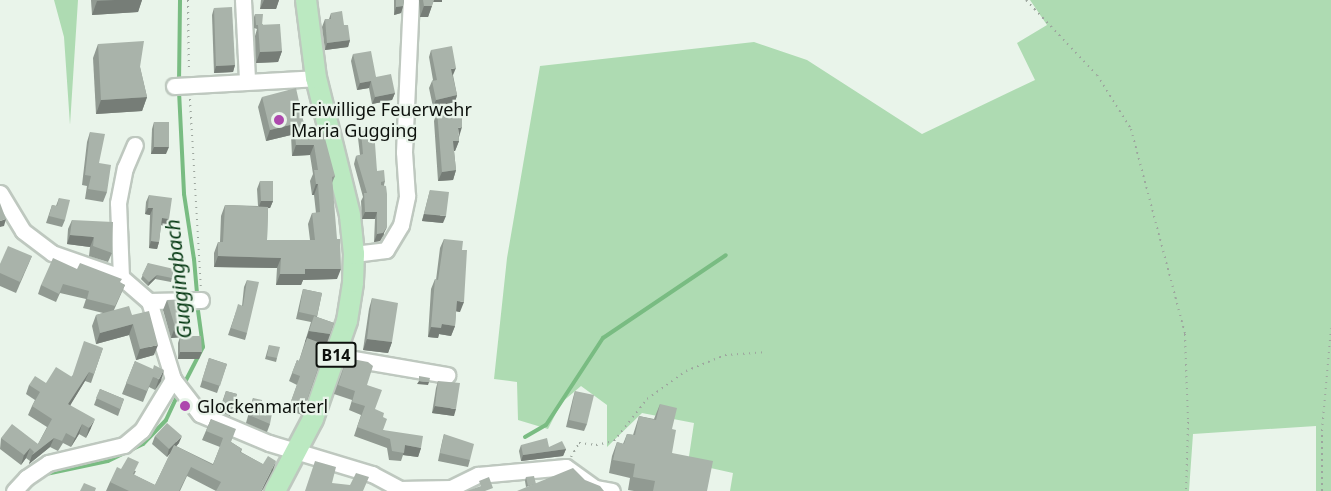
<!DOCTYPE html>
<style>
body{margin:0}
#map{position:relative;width:1331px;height:491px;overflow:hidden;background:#e9f4ea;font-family:"Noto Sans",sans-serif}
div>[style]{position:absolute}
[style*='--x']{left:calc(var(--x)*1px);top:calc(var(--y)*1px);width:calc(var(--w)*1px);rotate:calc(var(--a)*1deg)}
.green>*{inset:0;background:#aedbb2}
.stream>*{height:4px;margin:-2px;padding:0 2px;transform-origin:2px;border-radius:2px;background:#79bc82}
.path>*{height:2px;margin-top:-1px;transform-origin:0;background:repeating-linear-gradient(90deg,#9da69e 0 1.5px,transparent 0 6px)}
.roads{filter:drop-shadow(2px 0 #bec8bf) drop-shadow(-2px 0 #bec8bf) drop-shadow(0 2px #bec8bf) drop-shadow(0 -2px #bec8bf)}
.minor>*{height:15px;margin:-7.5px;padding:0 7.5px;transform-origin:7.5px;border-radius:7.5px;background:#fff}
.major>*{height:20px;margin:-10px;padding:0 10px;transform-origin:10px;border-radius:10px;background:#bbe9c1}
.wall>*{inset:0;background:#919a92}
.shaded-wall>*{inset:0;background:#767d77}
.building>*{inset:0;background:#a9b3aa}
.dots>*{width:16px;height:16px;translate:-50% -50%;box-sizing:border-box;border:3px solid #e9f4ea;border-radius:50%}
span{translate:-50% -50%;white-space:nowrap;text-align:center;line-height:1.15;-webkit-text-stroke:4.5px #e9f4ea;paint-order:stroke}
.shield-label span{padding:2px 4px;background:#e9f4ea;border:2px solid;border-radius:4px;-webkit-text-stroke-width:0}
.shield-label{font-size:16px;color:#0d110d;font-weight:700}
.poi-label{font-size:18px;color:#0d110d}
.left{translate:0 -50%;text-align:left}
.water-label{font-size:20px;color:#00340e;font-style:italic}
</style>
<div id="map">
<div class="green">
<div style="clip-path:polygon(54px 0,78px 0,70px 125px,64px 37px)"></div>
<div style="clip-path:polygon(1030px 0,1331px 0,1331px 491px,1316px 491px,1316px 426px,1193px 434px,1189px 491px,730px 491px,733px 473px,688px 463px,694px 423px,642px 413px,607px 447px,607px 405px,581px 386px,561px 403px,548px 429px,518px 420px,517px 382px,494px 379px,507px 258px,540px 66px,754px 42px,807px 60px,922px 134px,1035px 80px,1017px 43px,1047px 25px)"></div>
</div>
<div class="stream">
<div style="--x:179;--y:83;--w:83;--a:-89.3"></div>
<div style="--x:179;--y:91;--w:103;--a:87.2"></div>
<div style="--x:184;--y:194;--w:66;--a:81.3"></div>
<div style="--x:194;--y:259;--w:36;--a:85"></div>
<div style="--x:183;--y:386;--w:44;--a:-62.9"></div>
<div style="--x:203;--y:347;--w:44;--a:-97.8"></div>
<div style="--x:525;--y:437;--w:24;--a:-30"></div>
<div style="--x:546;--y:425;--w:104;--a:-56.8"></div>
<div style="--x:603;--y:338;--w:148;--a:-34"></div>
<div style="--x:26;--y:491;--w:9;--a:-54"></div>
<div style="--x:31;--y:484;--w:18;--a:-34"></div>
<div style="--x:46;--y:474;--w:63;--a:-11.8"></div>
<div style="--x:108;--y:461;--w:39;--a:-26"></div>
<div style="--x:143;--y:444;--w:33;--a:-46"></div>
<div style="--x:166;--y:420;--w:31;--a:-65"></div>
</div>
<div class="path">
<div style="--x:188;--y:0;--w:72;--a:89.2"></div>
<div style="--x:1026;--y:0;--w:103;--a:46.6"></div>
<div style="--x:1097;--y:75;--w:64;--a:57.8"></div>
<div style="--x:1131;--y:129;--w:212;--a:75.2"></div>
<div style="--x:1185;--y:334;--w:88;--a:88"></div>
<div style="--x:1188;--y:422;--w:69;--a:91.7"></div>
<div style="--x:190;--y:99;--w:189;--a:86.7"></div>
<div style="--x:571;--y:457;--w:16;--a:-60"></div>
<div style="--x:579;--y:443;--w:17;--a:7"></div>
<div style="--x:596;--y:445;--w:18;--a:-13"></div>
<div style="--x:614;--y:441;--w:53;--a:-51.8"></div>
<div style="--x:647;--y:399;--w:48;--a:-35.7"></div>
<div style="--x:686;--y:371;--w:42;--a:-22.3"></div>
<div style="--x:725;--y:355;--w:42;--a:-4.1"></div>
<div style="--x:1322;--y:491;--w:60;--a:-90"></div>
<div style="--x:1322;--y:431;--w:103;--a:-85"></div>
</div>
<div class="roads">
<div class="minor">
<div style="--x:243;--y:0;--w:80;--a:87.1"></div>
<div style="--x:174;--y:86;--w:142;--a:-3.2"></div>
<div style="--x:0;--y:193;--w:44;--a:58.8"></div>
<div style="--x:23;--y:231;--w:36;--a:37"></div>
<div style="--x:52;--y:253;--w:73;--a:19.2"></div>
<div style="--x:121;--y:277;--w:37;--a:41"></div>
<div style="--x:149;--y:301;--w:52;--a:-1.1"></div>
<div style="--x:354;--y:254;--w:32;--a:-7"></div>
<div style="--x:386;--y:250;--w:29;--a:-59"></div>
<div style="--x:401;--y:225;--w:30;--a:-78"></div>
<div style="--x:407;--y:196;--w:44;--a:-93.9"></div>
<div style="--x:404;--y:152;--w:152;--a:-87.4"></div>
<div style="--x:121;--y:277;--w:74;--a:-92.3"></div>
<div style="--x:118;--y:203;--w:36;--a:-79"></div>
<div style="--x:125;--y:168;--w:25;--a:-67"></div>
<div style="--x:149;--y:301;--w:82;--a:72.9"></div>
<div style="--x:173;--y:379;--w:44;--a:52.4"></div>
<div style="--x:200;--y:414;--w:75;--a:22.8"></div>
<div style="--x:269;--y:443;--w:108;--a:16.8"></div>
<div style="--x:372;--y:474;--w:32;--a:28"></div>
<div style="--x:400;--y:489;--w:51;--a:-1.1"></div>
<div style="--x:451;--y:488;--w:30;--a:-26"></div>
<div style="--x:478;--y:475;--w:88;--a:-5.2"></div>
<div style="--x:566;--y:467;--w:36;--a:36"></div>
<div style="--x:595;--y:488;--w:17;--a:10"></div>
<div style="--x:336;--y:356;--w:113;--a:9.7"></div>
<div style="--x:14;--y:491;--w:18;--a:-47"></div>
<div style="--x:26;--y:478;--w:27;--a:-34"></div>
<div style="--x:48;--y:463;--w:78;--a:-13.3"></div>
<div style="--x:124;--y:445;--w:23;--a:-40"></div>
<div style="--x:142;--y:430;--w:60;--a:-58.7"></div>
</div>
<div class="major">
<div style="--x:275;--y:491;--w:81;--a:-62.2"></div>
<div style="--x:313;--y:419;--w:104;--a:-70.9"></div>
<div style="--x:347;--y:321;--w:39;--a:-81"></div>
<div style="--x:353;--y:282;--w:28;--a:-88"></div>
<div style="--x:354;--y:254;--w:39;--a:-96"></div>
<div style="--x:350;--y:215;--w:141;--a:-103.9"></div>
<div style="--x:316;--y:78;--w:79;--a:-97.3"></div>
</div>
</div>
<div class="wall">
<div style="clip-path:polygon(91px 0,142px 0,138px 12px,92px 15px)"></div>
<div style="clip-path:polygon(261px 0,279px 0,276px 9px,260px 9px)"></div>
<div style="clip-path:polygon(394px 0,404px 0,403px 6px,401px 13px,394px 15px)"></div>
<div style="clip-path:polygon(419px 0,442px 0,442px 2px,433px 2px,428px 17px,420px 17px)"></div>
<div style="clip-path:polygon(214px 8px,235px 65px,233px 72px,214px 73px,212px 15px)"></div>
<div style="clip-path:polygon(331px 13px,350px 40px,348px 47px,325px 50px,322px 27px,325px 19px,329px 19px)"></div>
<div style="clip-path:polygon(255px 14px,282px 51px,278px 62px,256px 63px,255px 36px,257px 29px,254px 28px,254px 17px)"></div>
<div style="clip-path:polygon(98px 44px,140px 67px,147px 97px,142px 111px,96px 114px,93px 58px)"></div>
<div style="clip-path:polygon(431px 50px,453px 75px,457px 95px,455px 102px,433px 107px,429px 88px,432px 81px,433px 80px,429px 57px)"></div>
<div style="clip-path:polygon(353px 54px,376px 77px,395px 93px,392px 100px,372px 104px,369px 88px,357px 90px,351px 61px)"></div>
<div style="clip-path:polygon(262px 97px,306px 133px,335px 176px,332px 183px,337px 279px,303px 280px,301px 285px,276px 285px,277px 268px,214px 267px,214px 253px,218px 242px,220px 242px,221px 216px,225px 205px,258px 206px,257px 189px,260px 181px,273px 201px,270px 208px,268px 208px,267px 240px,310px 240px,308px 224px,312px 213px,316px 213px,314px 195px,312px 195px,310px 181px,313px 174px,310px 155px,292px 156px,291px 135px,266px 141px,258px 107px)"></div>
<div style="clip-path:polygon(437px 111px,459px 136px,459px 141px,455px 151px,454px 151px,456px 170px,453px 180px,438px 181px,434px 121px)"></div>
<div style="clip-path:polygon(154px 122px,166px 154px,151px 154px,152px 129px)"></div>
<div style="clip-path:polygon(361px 131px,377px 171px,385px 181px,384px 185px,384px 235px,380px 241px,374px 242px,375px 219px,362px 219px,361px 201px,363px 197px,354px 164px,356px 156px,360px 155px,358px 138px)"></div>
<div style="clip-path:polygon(90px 132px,107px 192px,103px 202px,85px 199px,87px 186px,82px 185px,87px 142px)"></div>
<div style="clip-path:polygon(430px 190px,443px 223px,422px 221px)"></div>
<div style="clip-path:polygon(149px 195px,169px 219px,167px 226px,161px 225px,159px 242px,157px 249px,149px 248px,150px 215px,145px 214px,146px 202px)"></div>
<div style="clip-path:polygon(59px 198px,65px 220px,62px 227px,46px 223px,52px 205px,56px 206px)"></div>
<div style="clip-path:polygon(72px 220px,112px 253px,108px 262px,89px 256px,90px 247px,67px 244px,68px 229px)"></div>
<div style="clip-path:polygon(444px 239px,462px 250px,460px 312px,456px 311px,455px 326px,451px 336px,439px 334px,438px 338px,428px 337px,431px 289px,435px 279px,436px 280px,440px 248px)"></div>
<div style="clip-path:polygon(32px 256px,16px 293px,0 286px,0 264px)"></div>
<div style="clip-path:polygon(148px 263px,172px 278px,171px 282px,155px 279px,148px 286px,141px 279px)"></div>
<div style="clip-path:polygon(77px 269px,125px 285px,114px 310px,132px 315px,154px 355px,136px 360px,129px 335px,96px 344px,92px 326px,96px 315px,103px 313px,83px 308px,86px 299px,60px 293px,56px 302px,38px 294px,41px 285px)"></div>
<div style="clip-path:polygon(177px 280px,186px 291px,177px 291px,176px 284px)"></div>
<div style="clip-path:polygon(247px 280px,247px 333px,245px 340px,228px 335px,236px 312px,242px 306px,244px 287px)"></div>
<div style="clip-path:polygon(303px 289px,322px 293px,317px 317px,334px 323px,302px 415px,288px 410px,297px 385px,289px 381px,297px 360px,299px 361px,311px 322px,296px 319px,301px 297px)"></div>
<div style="clip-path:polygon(372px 298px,392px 342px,388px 353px,363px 350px,369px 309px)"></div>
<div style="clip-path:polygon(167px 300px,188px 326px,184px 336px,199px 359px,178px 359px,178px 343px,180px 337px,171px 338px,163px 310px)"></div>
<div style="clip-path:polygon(269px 345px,277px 358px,276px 362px,265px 359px)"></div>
<div style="clip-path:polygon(103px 348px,91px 383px,85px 381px,70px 405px,91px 428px,86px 438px,79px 434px,71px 447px,63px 443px,58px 451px,50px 447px,29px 464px,30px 461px,26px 458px,21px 465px,0 449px,1px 438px,38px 444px,47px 427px,28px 415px,32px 406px,35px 400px,26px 394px,29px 385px,46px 383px,71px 377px)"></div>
<div style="clip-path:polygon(209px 358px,227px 364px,217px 393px,200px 387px)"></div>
<div style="clip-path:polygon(347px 358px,367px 385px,375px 410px,383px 417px,383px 430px,421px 448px,418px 457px,403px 455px,401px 461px,389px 460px,387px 448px,354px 436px,361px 415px,349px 410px,352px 400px,334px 394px)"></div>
<div style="clip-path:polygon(135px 361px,161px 381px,155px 390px,149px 387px,143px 402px,122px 394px)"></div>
<div style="clip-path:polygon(438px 381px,454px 416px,432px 413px,436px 388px)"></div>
<div style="clip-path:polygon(100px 389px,124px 399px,118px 416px,94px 405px)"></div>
<div style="clip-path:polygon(226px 391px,237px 394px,230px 416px,219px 411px)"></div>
<div style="clip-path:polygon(575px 391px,587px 424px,584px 431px,566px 427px,573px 398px)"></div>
<div style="clip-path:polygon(253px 398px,261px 405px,270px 424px,267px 432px,246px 423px)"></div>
<div style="clip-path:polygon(660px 404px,672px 429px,672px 453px,707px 491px,634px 491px,628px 490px,630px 478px,609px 473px,612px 456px,617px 442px,623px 444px,627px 434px,633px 435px,639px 416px,654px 419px)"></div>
<div style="clip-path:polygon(211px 419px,231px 442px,242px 449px,241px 452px,273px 470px,216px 491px,187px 476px,180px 491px,106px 491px,110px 482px,121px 469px,136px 471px,134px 475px,155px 485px,171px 452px,167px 457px,152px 444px,155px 436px,179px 443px,176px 446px,213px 464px,220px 447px,202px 440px)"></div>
<div style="clip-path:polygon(444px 434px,470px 460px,468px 467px,438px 461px,442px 442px)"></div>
<div style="clip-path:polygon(521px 445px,549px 447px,566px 449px,563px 456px,521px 461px,519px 451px)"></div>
<div style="clip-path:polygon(526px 477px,536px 484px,526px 487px,525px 481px)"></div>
</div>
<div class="shaded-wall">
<div style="clip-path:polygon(115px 0,142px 0,138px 12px,92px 15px,97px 1px)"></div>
<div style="clip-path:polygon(264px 0,279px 0,276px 9px,260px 9px)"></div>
<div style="clip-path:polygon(433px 0,442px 0,442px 2px,432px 2px)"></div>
<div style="clip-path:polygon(403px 6px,401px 13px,394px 15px,396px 7px)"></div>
<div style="clip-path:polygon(424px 6px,432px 6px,428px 17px,420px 17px)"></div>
<div style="clip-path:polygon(350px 40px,348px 47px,325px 50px,327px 43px)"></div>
<div style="clip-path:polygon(282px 51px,278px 62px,256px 63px,260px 52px)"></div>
<div style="clip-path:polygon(235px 65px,233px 72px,214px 73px,216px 66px)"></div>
<div style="clip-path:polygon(456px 68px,453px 75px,449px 76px,451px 69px)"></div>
<div style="clip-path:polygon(371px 81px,369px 88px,357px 90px,360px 83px)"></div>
<div style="clip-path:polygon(395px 93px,392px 100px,372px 104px,375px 97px)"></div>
<div style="clip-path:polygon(457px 95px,455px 102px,433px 107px,436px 100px)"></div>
<div style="clip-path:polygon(147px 97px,142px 111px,96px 114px,101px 100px)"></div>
<div style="clip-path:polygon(294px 124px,291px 135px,266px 141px,270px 130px)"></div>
<div style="clip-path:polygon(462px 127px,459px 137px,458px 128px)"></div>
<div style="clip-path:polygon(453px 141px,459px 141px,455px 151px,449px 151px)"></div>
<div style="clip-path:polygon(296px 145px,314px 145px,310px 155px,292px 156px)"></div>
<div style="clip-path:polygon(154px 147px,169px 147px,166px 154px,151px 154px)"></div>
<div style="clip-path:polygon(456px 170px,453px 180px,438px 181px,442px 172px)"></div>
<div style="clip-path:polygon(316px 184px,318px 184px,314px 195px,312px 195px)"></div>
<div style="clip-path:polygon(261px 201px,273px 201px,270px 208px,258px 209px)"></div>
<div style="clip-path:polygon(148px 208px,153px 208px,150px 215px,145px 214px)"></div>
<div style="clip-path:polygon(365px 212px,377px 212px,375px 219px,362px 219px)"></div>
<div style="clip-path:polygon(424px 214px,446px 216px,443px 223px,422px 221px)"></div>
<div style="clip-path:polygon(162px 218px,169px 219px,167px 226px,160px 225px)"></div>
<div style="clip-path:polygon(6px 219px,4px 226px,0 227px,0 221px)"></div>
<div style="clip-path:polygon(387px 227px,380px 241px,374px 242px,377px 234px)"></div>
<div style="clip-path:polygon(70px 235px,94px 237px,90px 247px,67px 244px)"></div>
<div style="clip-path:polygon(151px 241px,159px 242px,157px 249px,149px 248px)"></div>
<div style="clip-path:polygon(218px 256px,281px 258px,277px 268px,214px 267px)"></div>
<div style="clip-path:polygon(305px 269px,341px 269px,337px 279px,303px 280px,301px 285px,276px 285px,280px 274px)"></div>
<div style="clip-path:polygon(157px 275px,155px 279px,148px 286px,149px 282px)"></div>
<div style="clip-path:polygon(179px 287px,188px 287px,186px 291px,177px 291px)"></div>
<div style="clip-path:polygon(457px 301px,464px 302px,460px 312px,454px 311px)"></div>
<div style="clip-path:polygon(133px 324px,129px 335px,96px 344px,100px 333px)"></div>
<div style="clip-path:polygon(442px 324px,455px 326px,451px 336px,439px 334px,438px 338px,428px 337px,431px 327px)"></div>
<div style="clip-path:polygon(188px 326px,184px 337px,171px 338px,175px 327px)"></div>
<div style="clip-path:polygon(309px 331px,330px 334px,326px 345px,305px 342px)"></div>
<div style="clip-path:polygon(367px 339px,392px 342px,388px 353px,363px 350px)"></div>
<div style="clip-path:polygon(158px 345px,154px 355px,136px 360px,140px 349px)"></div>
<div style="clip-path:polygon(180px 352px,202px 352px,199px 359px,178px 359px)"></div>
<div style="clip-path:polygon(164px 370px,161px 381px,155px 390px,159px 379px)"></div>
<div style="clip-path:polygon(89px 372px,85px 381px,65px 414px,68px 404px)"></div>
<div style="clip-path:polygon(419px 381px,429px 382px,428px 385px,417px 384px)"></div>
<div style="clip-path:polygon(435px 406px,456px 409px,454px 416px,432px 413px)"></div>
<div style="clip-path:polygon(95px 419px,91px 428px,86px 438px,89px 428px)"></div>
<div style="clip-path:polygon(82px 424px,79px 434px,71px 447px,75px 438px)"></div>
<div style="clip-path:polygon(182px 436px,179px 443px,167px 457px,169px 449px)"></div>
<div style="clip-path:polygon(54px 438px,50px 447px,29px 464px,32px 455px)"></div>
<div style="clip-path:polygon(405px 445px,421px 448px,418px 457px,403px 455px)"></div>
<div style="clip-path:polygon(30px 448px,26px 458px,21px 465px,24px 455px)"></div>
<div style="clip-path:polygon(566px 449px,563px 456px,521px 461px,523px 455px)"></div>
<div style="clip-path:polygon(276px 461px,273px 470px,262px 491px,261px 491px)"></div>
</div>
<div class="building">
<div style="clip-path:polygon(396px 0,404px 0,403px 6px,396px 7px)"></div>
<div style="clip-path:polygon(423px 0,434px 0,432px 6px,424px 6px)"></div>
<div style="clip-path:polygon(232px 7px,235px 65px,216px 66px,214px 8px)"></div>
<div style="clip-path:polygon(342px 11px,344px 25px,348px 25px,350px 40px,327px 43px,325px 19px,331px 19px,331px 13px)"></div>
<div style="clip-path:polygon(255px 14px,263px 14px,262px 25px,256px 25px)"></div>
<div style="clip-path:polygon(280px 24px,282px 51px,260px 52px,258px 25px)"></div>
<div style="clip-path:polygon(144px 41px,140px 67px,147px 97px,101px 100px,98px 44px)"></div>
<div style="clip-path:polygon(452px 46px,456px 68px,451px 69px,457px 95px,436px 100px,432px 81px,437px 80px,431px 50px)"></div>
<div style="clip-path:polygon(371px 51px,376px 77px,391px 74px,395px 93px,375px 97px,371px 81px,360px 83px,353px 54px)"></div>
<div style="clip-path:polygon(296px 88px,306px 133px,323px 131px,335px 176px,332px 177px,337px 239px,340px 239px,341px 269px,305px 269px,305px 274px,280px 274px,281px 258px,218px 256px,218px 242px,223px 242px,225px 205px,268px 207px,267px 240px,315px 240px,312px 213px,320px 212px,318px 184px,316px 184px,314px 170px,318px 170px,314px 145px,296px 145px,294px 124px,270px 130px,262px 97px)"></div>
<div style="clip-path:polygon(456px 110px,456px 118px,462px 118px,462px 127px,458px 128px,459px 141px,453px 141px,456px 170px,442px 172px,437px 111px)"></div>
<div style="clip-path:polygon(154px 122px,169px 122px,169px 147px,154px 147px)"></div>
<div style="clip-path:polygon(374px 130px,377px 171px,384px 170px,385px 181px,381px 182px,381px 185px,386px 186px,387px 194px,387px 227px,383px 233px,377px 234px,377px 212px,365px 212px,364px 193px,367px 193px,356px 156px,363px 154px,361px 131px)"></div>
<div style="clip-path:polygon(90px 132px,105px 134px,99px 163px,111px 165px,107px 192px,88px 189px,91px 176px,85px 175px)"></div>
<div style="clip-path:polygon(260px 181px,273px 181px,273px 201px,261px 201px)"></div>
<div style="clip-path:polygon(430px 190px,449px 192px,446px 216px,424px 214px)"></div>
<div style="clip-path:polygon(149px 195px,172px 198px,169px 219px,162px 218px,159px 242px,151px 241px,153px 208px,148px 208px)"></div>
<div style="clip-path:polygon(59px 198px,70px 200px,65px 220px,49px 216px,52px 205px,57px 206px)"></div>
<div style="clip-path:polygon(0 203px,6px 219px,0 221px)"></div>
<div style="clip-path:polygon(72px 220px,113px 222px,112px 253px,93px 246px,94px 237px,70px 235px)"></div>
<div style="clip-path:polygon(444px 239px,463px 241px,462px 250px,467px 250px,464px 302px,457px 301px,455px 326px,442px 324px,441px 328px,431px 327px,435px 279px,438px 280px)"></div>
<div style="clip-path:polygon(8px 246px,32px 256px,20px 282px,0 273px,0 264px)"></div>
<div style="clip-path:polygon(53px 258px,77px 269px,80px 263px,122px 279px,120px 282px,125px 285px,115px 306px,87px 299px,89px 291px,63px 284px,59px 294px,41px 285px)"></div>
<div style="clip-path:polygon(148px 263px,174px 269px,172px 278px,157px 275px,149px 282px,142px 275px)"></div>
<div style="clip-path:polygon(186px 278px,188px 287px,179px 287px,177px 280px)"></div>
<div style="clip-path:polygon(247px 280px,259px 282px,247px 333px,231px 328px,238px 304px,243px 306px)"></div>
<div style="clip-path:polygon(303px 289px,322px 293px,317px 316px,299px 312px)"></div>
<div style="clip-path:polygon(372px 298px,398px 303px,392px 342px,367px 339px)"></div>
<div style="clip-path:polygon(187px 299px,188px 326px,175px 327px,167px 300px)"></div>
<div style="clip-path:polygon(129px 306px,132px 315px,149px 311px,158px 345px,140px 349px,133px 324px,100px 333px,96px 315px)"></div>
<div style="clip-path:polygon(314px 316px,334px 323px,330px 334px,309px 331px)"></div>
<div style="clip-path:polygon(180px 336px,201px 336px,202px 352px,180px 352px)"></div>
<div style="clip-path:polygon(307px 338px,326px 345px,305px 406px,291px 401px,300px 376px,292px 373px,297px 360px,299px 361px)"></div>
<div style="clip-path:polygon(84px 341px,103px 348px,94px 374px,89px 372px,68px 404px,95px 419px,89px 428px,82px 424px,75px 438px,66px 433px,62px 441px,54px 438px,32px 455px,34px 452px,30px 448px,24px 455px,1px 438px,12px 424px,38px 444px,52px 419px,32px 406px,40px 392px,29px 385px,35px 376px,46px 383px,56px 367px,72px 377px)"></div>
<div style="clip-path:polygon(269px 345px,280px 347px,277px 358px,267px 356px)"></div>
<div style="clip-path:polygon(209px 358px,227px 364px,220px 386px,202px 380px)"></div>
<div style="clip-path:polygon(347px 358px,368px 362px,373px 366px,367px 385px,382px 390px,375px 409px,384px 413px,383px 417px,387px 419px,383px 430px,423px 436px,421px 448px,405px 445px,404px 453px,392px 451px,390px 439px,357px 427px,365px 406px,352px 402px,355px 391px,338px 385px)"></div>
<div style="clip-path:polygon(135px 361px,153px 369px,154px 365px,164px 370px,159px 379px,153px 377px,147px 391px,126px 383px)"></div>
<div style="clip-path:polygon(419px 376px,430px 378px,429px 382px,419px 381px)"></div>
<div style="clip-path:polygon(438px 381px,460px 383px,456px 409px,435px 406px)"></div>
<div style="clip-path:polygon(100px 389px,124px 399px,120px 409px,96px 398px)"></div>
<div style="clip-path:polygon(226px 391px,237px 394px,232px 409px,222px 404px)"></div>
<div style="clip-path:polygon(575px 391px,594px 395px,587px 424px,569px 420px)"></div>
<div style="clip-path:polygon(253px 398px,262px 400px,261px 405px,273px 408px,270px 424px,249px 415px)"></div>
<div style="clip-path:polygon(660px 404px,677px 408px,672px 429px,676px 430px,672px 453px,713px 461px,707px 491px,653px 491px,655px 481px,633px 477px,635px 464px,613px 460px,617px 442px,624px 444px,627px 434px,635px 435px,639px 416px,656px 420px)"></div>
<div style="clip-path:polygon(211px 419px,236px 429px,231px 442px,242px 449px,240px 452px,263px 464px,268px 456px,276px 461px,261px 491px,216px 491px,221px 482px,191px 467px,179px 491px,129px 491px,110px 482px,117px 467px,121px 469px,128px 457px,139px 462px,133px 474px,155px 485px,174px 445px,213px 465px,223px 438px,206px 431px)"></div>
<div style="clip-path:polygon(167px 423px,182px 436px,169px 449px,155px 436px)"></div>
<div style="clip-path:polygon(444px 434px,474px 444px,470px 460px,440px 453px)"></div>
<div style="clip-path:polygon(547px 438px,549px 447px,562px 441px,566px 449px,523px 455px,521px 445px)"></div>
<div style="clip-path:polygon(315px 461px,336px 467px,332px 483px,350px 485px,356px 473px,369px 477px,363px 491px,305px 491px)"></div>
<div style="clip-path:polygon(573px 468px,585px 480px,600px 486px,604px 491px,517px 491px)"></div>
<div style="clip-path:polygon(534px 476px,536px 484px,528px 486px,526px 477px)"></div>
<div style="clip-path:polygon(489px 477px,493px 488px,485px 491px,467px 491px,481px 486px,479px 481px)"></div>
<div style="clip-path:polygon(84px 483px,96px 488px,95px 491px,80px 491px)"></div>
</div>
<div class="dots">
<div style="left:279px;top:120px;background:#ad48ad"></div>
<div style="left:185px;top:406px;background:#ad48ad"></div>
</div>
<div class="shield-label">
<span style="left:336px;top:355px">B14</span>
</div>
<div class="poi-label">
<span class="left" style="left:291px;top:120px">Freiwillige Feuerwehr<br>Maria Gugging</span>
<span class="left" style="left:197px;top:406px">Glockenmarterl</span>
</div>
<div class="water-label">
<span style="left:178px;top:279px;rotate:-96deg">Guggingbach</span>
</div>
</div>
